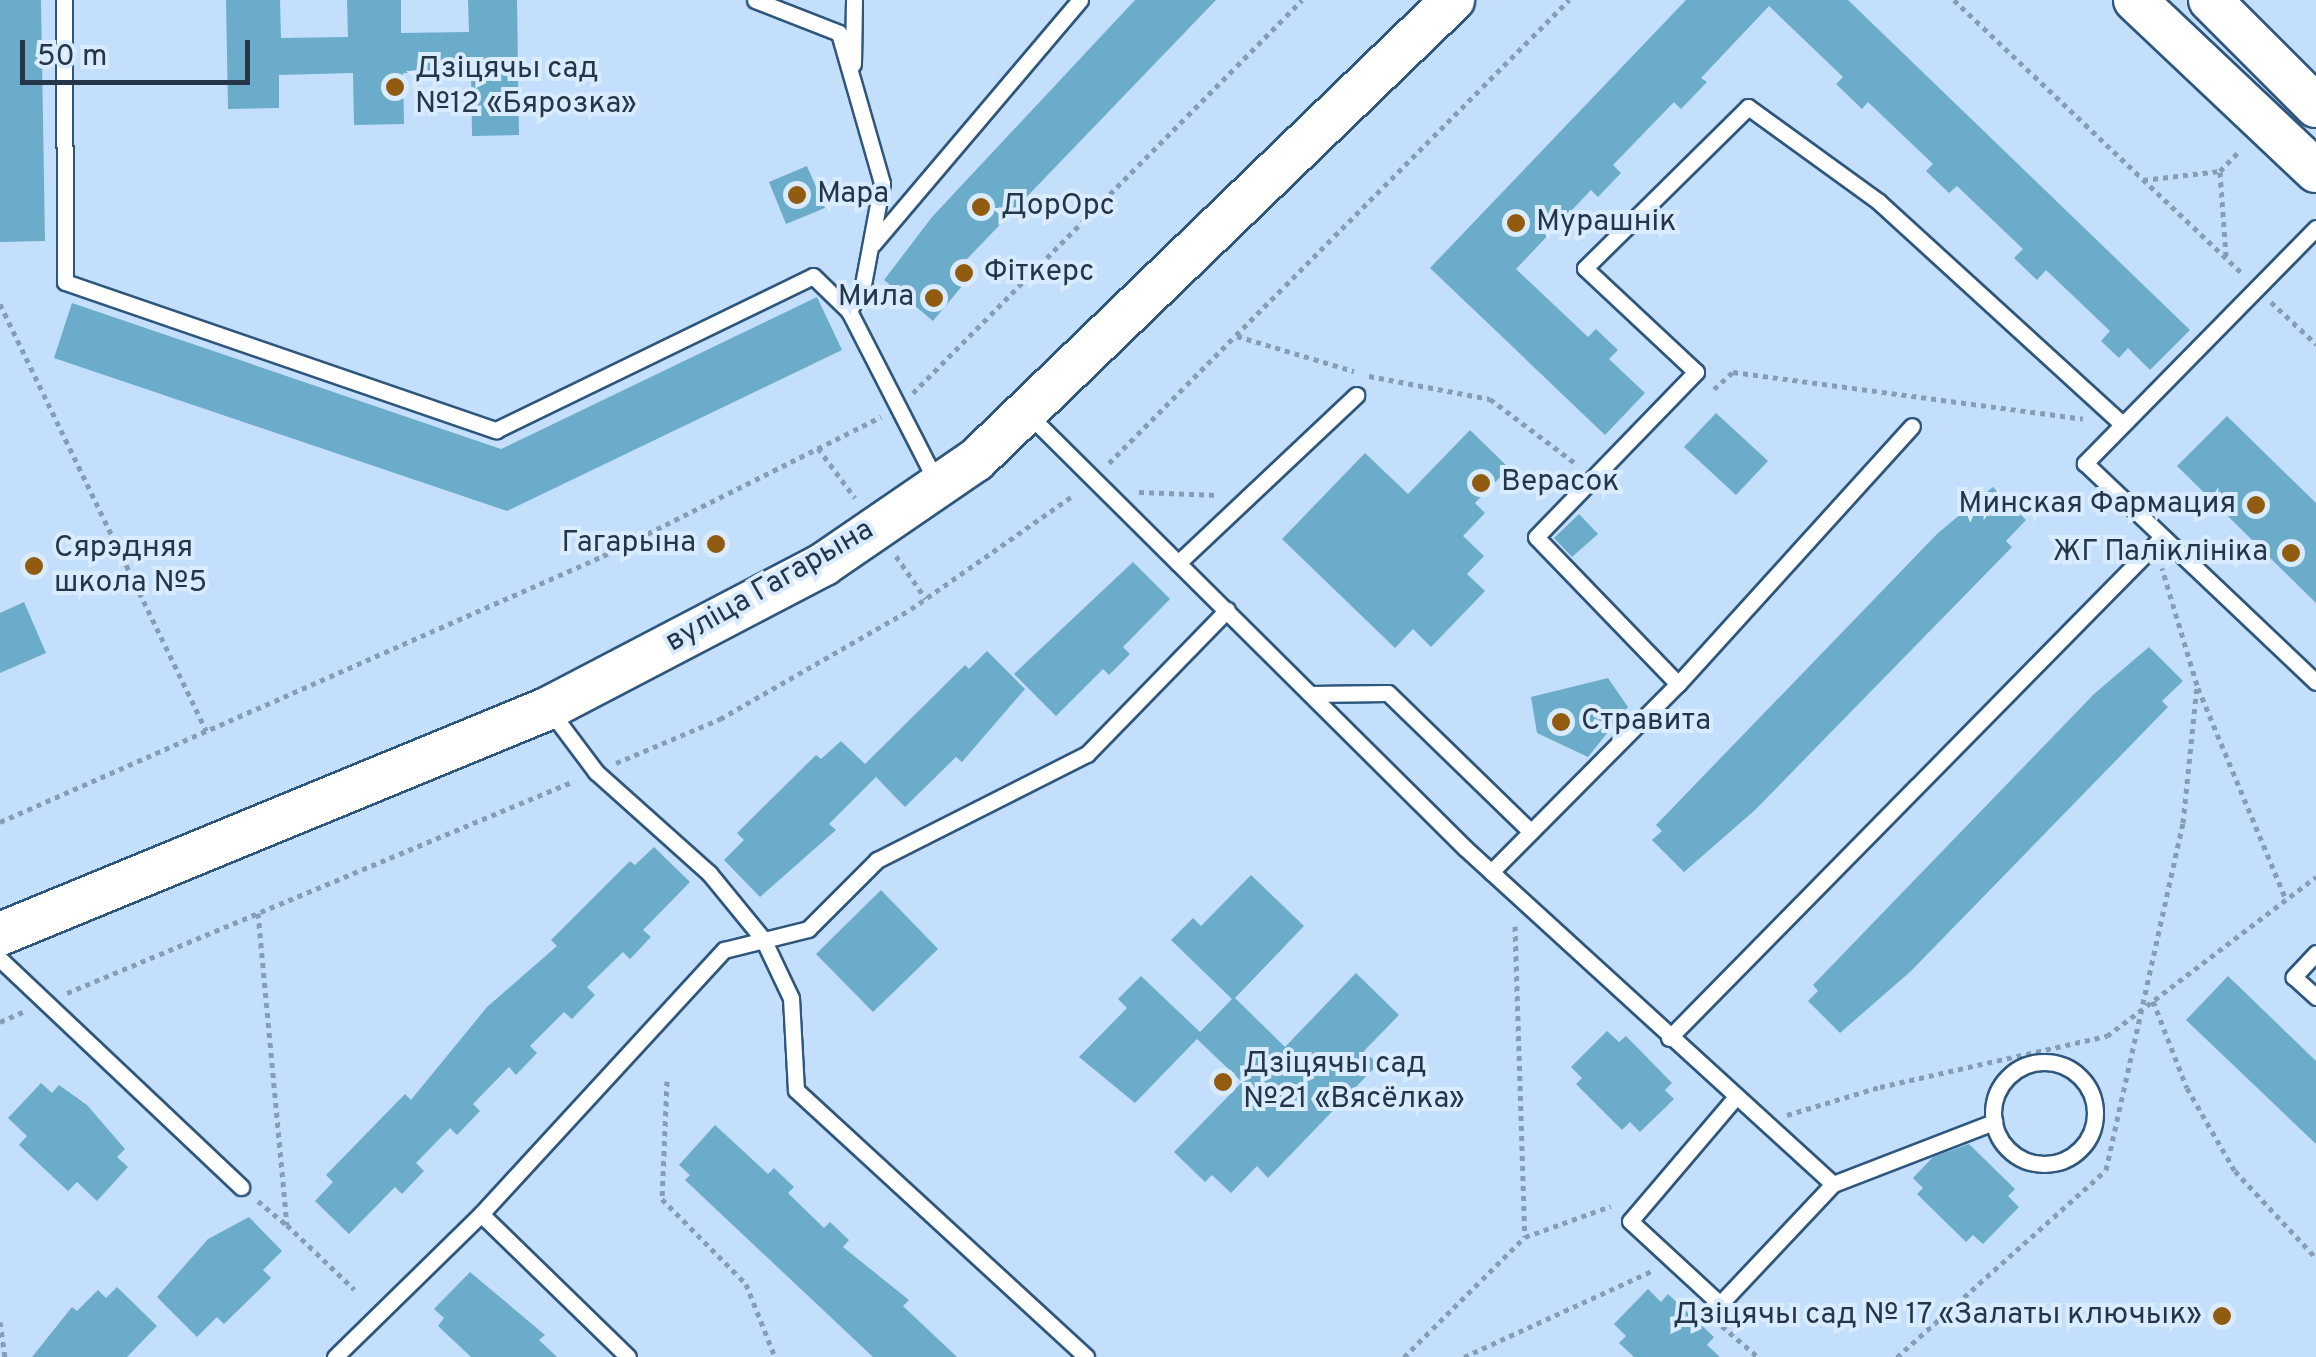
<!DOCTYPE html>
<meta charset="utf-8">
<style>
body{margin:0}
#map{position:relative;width:2316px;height:1357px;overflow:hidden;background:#c4dffb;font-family:Overpass,sans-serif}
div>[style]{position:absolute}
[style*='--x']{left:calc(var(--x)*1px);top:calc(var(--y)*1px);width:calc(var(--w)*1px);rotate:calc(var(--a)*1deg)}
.building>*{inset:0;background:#6bacca}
.path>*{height:5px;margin-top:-2.5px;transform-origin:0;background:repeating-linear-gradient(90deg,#869db5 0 5px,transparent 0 10px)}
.roads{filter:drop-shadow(2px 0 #2e577e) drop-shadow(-2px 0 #2e577e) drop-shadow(0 2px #2e577e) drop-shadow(0 -2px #2e577e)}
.service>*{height:15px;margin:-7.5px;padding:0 7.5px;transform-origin:7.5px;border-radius:7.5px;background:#fff}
.service>.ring{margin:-7.5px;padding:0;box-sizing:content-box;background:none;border:15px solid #fff;border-radius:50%}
.secondary>*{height:42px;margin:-21px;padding:0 21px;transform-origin:21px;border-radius:21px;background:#fff}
.dots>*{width:28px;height:28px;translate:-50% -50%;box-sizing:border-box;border:5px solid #d9ebfe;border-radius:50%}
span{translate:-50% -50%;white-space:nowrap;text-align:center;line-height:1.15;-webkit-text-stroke:8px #d9ebfe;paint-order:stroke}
.poi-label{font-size:30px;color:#243648}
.left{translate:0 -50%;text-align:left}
.right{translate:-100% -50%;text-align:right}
.street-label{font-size:30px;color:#243648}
.scale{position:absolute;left:20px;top:40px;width:230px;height:45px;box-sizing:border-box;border:5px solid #243648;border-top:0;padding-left:12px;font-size:30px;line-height:35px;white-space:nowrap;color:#243648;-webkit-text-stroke:8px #d9ebfe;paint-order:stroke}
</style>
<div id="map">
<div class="building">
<div style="clip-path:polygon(0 0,41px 0,45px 241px,0 242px)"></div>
<div style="clip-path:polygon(226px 0,280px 0,281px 38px,348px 37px,347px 0,401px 0,401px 33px,469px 32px,468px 0,517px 0,519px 135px,472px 136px,471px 71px,403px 73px,404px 124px,354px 125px,353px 73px,279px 75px,279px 108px,228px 109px)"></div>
<div style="clip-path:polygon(1135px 0,1216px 0,966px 260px,977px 268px,933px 321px,884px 280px,932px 217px)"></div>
<div style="clip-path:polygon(1686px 0,1848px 0,2190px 330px,2150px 370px,2128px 348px,2119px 358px,2101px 341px,2110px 331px,2046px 270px,2037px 280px,2014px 258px,2023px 249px,1957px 186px,1949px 193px,1926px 171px,1933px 164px,1868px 102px,1862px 109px,1836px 84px,1843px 77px,1769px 6px,1701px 78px,1707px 82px,1681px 109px,1674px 102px,1613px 165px,1621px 173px,1598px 197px,1591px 190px,1516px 269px,1588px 337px,1596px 329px,1618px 350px,1609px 359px,1645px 393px,1605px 435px,1430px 268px)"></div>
<div style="clip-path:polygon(807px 166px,825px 208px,786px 224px,769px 182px)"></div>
<div style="clip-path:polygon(817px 297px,842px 350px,507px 511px,54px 358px,72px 303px,501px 449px)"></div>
<div style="clip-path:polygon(1716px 413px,1768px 461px,1736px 495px,1684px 447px)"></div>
<div style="clip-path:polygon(2227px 416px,2316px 503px,2316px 603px,2177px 466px)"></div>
<div style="clip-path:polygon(1470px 430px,1509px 468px,1475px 503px,1485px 513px,1463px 536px,1484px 556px,1467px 574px,1485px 591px,1431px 647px,1413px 629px,1395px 648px,1282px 539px,1365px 453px,1408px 494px)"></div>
<div style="clip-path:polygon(1993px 487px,2026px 520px,2006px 541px,2012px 547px,1755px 810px,1684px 872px,1652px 840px,1662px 831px,1656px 825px,1937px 534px)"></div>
<div style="clip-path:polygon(1579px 514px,1598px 534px,1572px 557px,1554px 538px)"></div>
<div style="clip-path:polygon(1133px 562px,1170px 599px,1123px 647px,1130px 654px,1109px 675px,1103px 669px,1056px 716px,1014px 674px)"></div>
<div style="clip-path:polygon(24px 602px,46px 653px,0 673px,0 613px)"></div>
<div style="clip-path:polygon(2149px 647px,2183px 681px,2162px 701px,2168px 707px,1911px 971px,1840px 1033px,1808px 1001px,1818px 991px,1813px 985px,2094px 694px)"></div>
<div style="clip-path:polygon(987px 651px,1025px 689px,962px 762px,956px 757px,905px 807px,876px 777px,829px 824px,836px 830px,760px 897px,724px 860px,744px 840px,737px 833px,816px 755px,821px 759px,841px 741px,865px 764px,965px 665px,969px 669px)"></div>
<div style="clip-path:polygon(1608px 678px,1628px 707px,1588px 757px,1537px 733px,1531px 697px)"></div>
<div style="clip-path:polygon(654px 847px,690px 882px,643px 930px,651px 937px,630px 959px,623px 952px,587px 987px,595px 995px,572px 1019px,564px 1012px,530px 1046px,537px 1053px,516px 1075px,509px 1067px,473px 1104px,480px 1111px,457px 1135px,450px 1128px,416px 1163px,424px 1171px,402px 1194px,395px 1187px,349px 1234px,315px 1201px,333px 1182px,326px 1175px,405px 1094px,411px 1100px,487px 1007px,557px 946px,551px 940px,630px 861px,635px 865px)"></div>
<div style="clip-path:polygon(1251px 875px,1304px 926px,1235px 998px,1285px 1047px,1356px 973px,1399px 1015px,1364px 1051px,1378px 1064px,1268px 1178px,1257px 1166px,1231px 1193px,1212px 1175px,1205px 1182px,1174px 1152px,1242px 1082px,1197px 1039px,1135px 1103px,1079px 1057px,1127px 1008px,1118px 999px,1141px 976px,1200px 1032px,1232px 999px,1171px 940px,1193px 918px,1201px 926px)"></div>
<div style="clip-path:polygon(881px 890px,938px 949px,873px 1012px,816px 954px)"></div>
<div style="clip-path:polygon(2228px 976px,2316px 1061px,2316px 1144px,2186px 1020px)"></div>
<div style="clip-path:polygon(1607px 1031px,1619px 1042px,1626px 1036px,1672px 1083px,1665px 1090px,1674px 1099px,1640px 1132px,1630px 1122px,1622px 1130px,1576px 1084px,1582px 1078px,1571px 1067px)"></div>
<div style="clip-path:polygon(41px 1083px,52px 1093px,59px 1085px,87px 1105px,125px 1149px,117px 1157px,128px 1167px,97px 1201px,77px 1182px,68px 1191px,19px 1145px,27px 1136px,8px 1118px)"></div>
<div style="clip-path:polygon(715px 1125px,768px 1174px,774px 1168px,794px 1187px,788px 1193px,824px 1228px,830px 1222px,849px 1240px,843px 1247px,909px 1300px,903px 1306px,957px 1357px,873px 1357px,685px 1180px,690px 1175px,679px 1165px)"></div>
<div style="clip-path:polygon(1969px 1144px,2015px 1189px,2008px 1196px,2019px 1207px,1983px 1244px,1973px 1235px,1966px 1242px,1917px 1194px,1923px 1188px,1913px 1178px,1933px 1157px)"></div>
<div style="clip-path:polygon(249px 1217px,282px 1251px,263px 1270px,271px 1278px,224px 1324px,217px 1317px,197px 1337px,157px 1297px,208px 1239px)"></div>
<div style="clip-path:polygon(470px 1272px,545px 1335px,539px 1340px,557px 1357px,471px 1357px,438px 1326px,444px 1318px,434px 1309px)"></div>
<div style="clip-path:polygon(117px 1287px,157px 1326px,127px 1357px,32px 1357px,72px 1307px,77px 1311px,98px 1290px,106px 1298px)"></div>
<div style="clip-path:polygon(1648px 1289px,1661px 1302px,1668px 1294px,1714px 1337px,1707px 1345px,1720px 1357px,1634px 1357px,1619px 1343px,1626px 1336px,1614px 1324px)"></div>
</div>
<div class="path">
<div style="--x:1954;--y:0;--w:397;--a:43.5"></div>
<div style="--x:2220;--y:172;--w:84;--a:85.9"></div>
<div style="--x:2143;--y:180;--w:78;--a:-6.7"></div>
<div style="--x:2220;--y:171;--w:29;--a:-46"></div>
<div style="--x:2271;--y:302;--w:62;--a:43"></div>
<div style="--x:0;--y:304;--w:474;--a:64.2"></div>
<div style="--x:1237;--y:336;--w:122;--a:16.7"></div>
<div style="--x:1369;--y:376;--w:123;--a:10.8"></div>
<div style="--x:1490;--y:399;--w:106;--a:37"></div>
<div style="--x:1714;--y:389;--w:25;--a:-42"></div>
<div style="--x:1733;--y:372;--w:353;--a:7.6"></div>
<div style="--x:913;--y:393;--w:553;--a:-45.29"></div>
<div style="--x:818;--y:448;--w:62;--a:53.5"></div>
<div style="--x:1109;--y:463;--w:653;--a:-45.19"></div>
<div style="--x:1139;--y:492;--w:79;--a:2.2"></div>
<div style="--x:896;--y:556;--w:52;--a:55.1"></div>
<div style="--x:2198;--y:688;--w:229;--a:67.4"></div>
<div style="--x:616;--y:763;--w:113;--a:-22.9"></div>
<div style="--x:720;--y:719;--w:220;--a:-29.9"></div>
<div style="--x:911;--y:609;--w:200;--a:-35"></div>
<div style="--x:0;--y:822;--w:659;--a:-23.8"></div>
<div style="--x:603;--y:556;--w:311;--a:-26.6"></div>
<div style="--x:258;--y:913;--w:313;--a:84.7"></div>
<div style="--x:287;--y:1225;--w:93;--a:43.7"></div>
<div style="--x:1515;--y:926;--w:311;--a:88.2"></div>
<div style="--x:67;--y:993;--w:550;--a:-22.69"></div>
<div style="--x:2153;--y:1001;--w:93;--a:68.7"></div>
<div style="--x:2187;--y:1088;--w:96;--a:60"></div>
<div style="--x:2235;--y:1171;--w:119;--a:47"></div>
<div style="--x:0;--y:1022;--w:27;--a:-24"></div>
<div style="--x:667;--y:1081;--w:118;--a:92.4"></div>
<div style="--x:662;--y:1199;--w:120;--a:45.3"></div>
<div style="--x:746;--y:1284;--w:79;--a:68.3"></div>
<div style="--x:1787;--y:1115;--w:97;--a:-16.8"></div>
<div style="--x:1880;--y:1087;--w:233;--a:-12.7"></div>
<div style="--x:2107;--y:1036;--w:263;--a:-37.3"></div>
<div style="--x:258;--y:1201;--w:38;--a:40"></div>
<div style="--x:0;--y:1322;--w:35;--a:82"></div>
<div style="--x:1722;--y:1326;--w:48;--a:40.7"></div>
<div style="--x:1404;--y:1357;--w:170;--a:-44.8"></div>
<div style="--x:1525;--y:1237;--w:91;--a:-19.8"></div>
<div style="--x:1464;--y:1357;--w:207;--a:-24.6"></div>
<div style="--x:1897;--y:1357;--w:280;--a:-41.8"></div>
<div style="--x:2106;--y:1170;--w:355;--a:-77.5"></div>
<div style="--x:2183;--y:823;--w:139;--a:-84.2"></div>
<div style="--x:2197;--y:685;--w:122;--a:-106.7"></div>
</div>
<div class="roads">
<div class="service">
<div style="--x:64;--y:0;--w:282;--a:89.8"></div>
<div style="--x:65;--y:282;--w:456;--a:19"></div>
<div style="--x:496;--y:430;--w:352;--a:-25.9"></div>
<div style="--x:813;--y:276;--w:50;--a:44.2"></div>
<div style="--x:755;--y:0;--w:90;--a:21.4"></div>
<div style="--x:839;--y:33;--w:156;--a:74"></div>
<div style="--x:882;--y:183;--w:104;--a:100.6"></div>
<div style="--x:863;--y:285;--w:30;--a:118"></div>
<div style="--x:849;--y:311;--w:195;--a:62.9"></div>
<div style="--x:853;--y:64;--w:64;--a:-89.1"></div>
<div style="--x:2316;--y:228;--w:330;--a:134.5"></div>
<div style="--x:2085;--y:463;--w:318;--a:43.5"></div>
<div style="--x:873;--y:244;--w:320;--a:-49.7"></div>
<div style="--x:1028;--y:414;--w:616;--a:44.8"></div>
<div style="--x:1465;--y:848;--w:498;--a:42.4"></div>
<div style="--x:1178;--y:563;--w:245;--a:-43.3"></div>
<div style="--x:1678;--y:684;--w:204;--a:-134"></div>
<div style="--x:1536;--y:537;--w:230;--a:-45.9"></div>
<div style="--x:1696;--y:372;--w:152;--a:-136.9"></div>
<div style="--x:1585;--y:268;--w:229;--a:-44.6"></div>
<div style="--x:1748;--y:107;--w:162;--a:35.9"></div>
<div style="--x:1879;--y:202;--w:329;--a:42.4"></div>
<div style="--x:1310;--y:694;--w:78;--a:-0.7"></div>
<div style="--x:1388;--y:693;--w:199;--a:44.2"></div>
<div style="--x:551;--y:712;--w:75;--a:53.1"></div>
<div style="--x:596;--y:772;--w:152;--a:41.8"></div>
<div style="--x:709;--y:873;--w:85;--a:50.7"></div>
<div style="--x:763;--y:939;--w:65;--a:64.6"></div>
<div style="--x:791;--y:998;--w:92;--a:86.9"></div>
<div style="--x:796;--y:1090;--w:394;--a:42.6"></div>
<div style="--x:1491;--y:872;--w:265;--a:-45.2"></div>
<div style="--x:1678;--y:684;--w:348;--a:-47.8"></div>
<div style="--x:2316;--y:953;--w:33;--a:133"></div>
<div style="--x:2294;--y:977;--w:30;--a:42"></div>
<div style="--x:0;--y:959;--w:332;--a:43.4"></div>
<div style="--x:1669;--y:1038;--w:703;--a:-45.46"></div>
<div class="ring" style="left:1993px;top:1062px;width:87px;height:87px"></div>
<div style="--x:1734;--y:1099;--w:160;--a:130.4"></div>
<div style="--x:1630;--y:1221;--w:122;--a:42.7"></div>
<div style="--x:1720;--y:1304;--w:165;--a:-46.7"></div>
<div style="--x:1833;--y:1184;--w:173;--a:-21.1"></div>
<div style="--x:481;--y:1214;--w:205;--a:44.2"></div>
<div style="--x:335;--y:1357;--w:204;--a:-44.4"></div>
<div style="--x:481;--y:1214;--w:359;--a:-47.4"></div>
<div style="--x:724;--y:950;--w:87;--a:-14"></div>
<div style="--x:808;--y:929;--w:98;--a:-45"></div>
<div style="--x:877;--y:860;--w:235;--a:-26.8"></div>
<div style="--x:1087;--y:754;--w:201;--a:-45.8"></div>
</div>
<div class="secondary">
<div style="--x:2135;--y:0;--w:249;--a:43.4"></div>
<div style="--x:2210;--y:0;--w:150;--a:45"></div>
<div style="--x:0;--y:934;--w:594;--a:-22.37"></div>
<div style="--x:549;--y:708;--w:310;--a:-27.6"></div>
<div style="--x:824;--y:564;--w:184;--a:-34.4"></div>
<div style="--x:976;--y:460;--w:663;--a:-43.96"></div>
</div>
</div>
<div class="dots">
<div style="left:395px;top:87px;background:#915c0f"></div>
<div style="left:797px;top:195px;background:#915c0f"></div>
<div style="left:981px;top:207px;background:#915c0f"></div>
<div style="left:1516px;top:223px;background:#915c0f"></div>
<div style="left:964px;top:273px;background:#915c0f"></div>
<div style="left:934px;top:298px;background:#915c0f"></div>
<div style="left:1481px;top:483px;background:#915c0f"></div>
<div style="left:2256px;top:505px;background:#915c0f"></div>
<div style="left:716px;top:544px;background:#915c0f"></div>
<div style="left:2291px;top:553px;background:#915c0f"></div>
<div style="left:34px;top:566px;background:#915c0f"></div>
<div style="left:1561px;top:722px;background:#915c0f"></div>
<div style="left:1223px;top:1082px;background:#915c0f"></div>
<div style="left:2222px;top:1316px;background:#915c0f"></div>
</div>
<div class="poi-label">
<span class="left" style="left:415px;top:87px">Дзіцячы сад<br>№12 «Бярозка»</span>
<span class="left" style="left:817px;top:195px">Мара</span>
<span class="left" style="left:1001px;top:207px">ДорОрс</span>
<span class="left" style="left:1536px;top:223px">Мурашнік</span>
<span class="left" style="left:984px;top:273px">Фіткерс</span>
<span class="right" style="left:914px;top:298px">Мила</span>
<span class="left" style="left:1501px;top:483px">Верасок</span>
<span class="right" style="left:2236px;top:505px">Минская Фармация</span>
<span class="right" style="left:696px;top:544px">Гагарына</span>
<span class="left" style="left:54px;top:566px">Сярэдняя<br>школа №5</span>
<span class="right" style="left:2268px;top:553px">ЖГ Паліклініка</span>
<span class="left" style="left:1581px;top:722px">Стравита</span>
<span class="left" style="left:1243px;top:1082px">Дзіцячы сад<br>№21 «Вясёлка»</span>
<span class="right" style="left:2202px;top:1316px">Дзіцячы сад № 17 «Залаты ключык»</span>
</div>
<div class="street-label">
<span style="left:770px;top:587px;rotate:-30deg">вуліца Гагарына</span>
</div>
<div class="scale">50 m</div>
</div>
